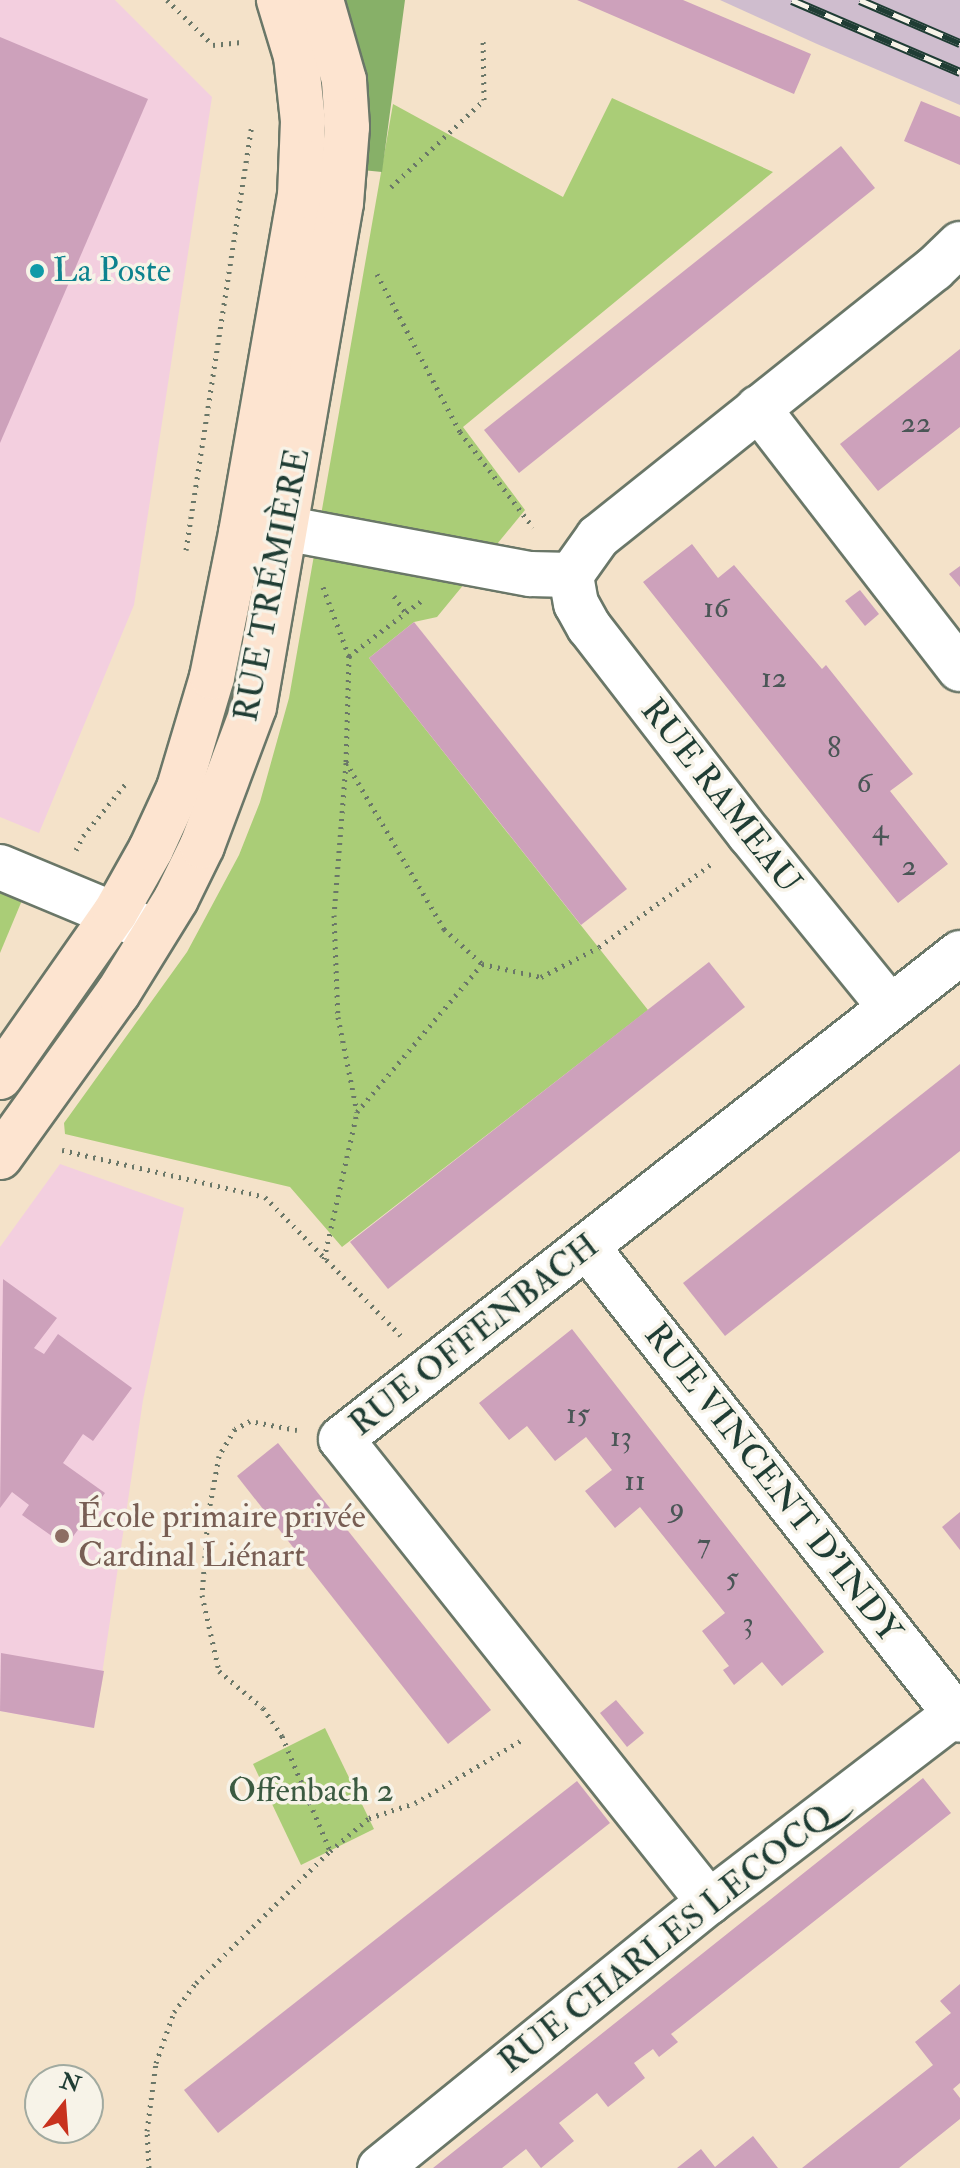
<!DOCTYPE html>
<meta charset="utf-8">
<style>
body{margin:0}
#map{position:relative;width:960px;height:2168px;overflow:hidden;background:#f4e2c9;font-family:"IM FELL Double Pica",serif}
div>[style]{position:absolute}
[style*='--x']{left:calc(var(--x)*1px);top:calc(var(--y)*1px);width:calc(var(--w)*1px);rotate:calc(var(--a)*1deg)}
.built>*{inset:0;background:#f3cfdf}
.industrial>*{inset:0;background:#cfbdce}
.green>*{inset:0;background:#aacd77}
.forest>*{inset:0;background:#87b068}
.building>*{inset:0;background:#cda1bb}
.path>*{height:5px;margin-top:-2.5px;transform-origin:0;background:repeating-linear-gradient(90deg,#6a7768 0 2px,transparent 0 8px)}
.roads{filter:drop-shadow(2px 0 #6a7768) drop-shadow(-2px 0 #6a7768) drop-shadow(0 2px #6a7768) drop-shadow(0 -2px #6a7768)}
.minor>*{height:44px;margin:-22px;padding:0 22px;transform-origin:22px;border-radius:22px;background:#fff}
.secondary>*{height:44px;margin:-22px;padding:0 22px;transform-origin:22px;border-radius:22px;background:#fde4d0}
.rail>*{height:9px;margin-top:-4.5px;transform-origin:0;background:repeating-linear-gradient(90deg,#f7f3e8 0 18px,#1f3d34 0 36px);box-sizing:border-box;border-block:2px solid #1f3d34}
.dots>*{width:22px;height:22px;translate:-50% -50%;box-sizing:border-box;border:4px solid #f7f3e8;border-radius:50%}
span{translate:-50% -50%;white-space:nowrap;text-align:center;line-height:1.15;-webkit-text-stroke:7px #f7f3e8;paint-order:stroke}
.number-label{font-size:30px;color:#4a5656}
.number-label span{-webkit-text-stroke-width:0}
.culture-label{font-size:34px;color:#0d838f}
.left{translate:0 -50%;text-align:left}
.street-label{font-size:34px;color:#1f3d34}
.education-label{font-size:34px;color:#785e54}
.park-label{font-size:34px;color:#3b5a41}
.north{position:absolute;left:24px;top:2064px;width:80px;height:80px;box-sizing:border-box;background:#f7f3e8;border:2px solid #a1aaa0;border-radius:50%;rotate:17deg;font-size:22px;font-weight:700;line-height:32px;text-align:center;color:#1f3d34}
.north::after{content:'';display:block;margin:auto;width:28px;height:36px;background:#c8321e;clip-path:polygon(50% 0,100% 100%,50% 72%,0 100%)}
</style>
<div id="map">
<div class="built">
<div style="clip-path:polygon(0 0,115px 0,212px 97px,134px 605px,39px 833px,0 817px)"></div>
<div style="clip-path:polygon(60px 1164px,184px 1208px,143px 1400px,94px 1728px,0 1711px,0 1247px)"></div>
</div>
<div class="industrial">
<div style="clip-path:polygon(720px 0,960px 0,960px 105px,817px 44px)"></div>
</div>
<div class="green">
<div style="clip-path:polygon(612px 98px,773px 172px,463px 427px,525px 510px,437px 617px,414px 622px,369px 658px,648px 1010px,342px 1247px,290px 1187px,65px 1134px,64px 1123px,187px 952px,239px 855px,260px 802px,289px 698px,393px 104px,563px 197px)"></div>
<div style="clip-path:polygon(0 889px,23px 898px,0 953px)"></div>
<div style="clip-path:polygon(325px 1728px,374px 1829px,301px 1865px,253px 1764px)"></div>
</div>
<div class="forest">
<div style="clip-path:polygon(345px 0,405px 0,382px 172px,362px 170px,365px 111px,356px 38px)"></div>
</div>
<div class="building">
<div style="clip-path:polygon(577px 0,683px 0,811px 54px,794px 94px)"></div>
<div style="clip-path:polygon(0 37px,148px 99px,0 443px)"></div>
<div style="clip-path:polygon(921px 101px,960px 117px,960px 165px,904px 141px)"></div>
<div style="clip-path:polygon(841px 146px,875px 188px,519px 473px,484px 430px)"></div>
<div style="clip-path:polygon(960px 349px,960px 427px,878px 491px,840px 444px)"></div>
<div style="clip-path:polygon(692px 544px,718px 578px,734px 565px,822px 669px,826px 665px,913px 774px,890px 791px,948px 864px,898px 903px,643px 582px)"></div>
<div style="clip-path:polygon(960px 566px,960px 587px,949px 574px)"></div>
<div style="clip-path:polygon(860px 590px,879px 614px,865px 626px,845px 601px)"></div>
<div style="clip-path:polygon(414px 622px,627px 889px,581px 925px,369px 658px)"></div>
<div style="clip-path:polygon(709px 962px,745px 1007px,388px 1289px,350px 1242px)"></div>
<div style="clip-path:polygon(960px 1064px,960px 1151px,725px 1336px,683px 1283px)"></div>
<div style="clip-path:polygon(3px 1279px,57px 1318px,34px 1348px,44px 1354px,58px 1334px,132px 1388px,93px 1441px,83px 1434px,63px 1463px,105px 1493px,66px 1546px,22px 1515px,29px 1505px,12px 1492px,0 1508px)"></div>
<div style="clip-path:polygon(572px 1329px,824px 1652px,782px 1686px,762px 1662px,734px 1685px,723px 1670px,729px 1666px,702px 1631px,725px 1613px,640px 1507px,615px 1528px,585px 1491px,612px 1470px,586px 1437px,555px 1461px,527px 1426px,509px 1440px,479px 1403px)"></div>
<div style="clip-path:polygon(278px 1443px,491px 1710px,448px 1744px,237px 1476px)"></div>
<div style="clip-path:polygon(960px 1512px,960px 1550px,942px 1527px)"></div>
<div style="clip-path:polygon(1px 1653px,104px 1671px,94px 1728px,0 1711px)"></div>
<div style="clip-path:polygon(616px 1700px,644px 1733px,627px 1747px,600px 1713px)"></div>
<div style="clip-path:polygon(923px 1778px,951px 1813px,679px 2028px,671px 2034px,678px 2042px,659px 2057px,653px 2049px,634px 2063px,645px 2078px,608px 2107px,597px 2093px,559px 2123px,574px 2141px,541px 2168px,526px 2149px,502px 2168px,433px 2168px)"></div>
<div style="clip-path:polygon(577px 1781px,610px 1823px,218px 2133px,184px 2090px)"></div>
<div style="clip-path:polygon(960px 1984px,960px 2083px,953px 2089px,960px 2098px,960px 2119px,899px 2168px,802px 2168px,933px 2065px,915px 2042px,951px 2013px,940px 2001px)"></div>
<div style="clip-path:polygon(753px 2136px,778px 2168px,677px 2168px,701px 2149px,715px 2167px)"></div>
</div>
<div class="path">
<div style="--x:167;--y:0;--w:64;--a:44.4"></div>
<div style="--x:213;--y:45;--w:31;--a:-6"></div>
<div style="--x:391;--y:187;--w:127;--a:-43.1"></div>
<div style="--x:484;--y:100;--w:63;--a:-90.9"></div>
<div style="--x:377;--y:274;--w:178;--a:62.3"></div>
<div style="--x:460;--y:432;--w:120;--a:52.5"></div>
<div style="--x:186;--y:550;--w:430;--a:-81.2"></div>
<div style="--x:323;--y:587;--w:74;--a:69.4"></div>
<div style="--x:349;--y:656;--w:106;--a:91.6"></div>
<div style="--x:346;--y:762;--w:194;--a:59.6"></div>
<div style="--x:444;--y:929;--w:52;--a:42.6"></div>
<div style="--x:482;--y:964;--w:60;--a:12.4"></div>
<div style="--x:541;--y:977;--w:65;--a:-27.3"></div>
<div style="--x:599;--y:947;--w:143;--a:-36.5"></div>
<div style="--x:394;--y:596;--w:19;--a:55"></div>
<div style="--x:349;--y:656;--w:91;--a:-37.4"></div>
<div style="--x:346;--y:763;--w:152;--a:94.5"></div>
<div style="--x:334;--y:915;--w:102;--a:87.8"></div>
<div style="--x:338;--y:1017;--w:97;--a:78.7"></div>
<div style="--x:76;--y:850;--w:16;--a:-63"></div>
<div style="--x:83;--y:836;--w:70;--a:-50.8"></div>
<div style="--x:62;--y:1150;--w:208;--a:13"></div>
<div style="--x:265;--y:1197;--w:194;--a:45.6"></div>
<div style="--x:324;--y:1259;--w:151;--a:-77.3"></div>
<div style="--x:357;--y:1112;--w:194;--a:-49.8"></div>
<div style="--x:297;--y:1430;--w:48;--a:-169.2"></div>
<div style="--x:250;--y:1421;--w:17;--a:152"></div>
<div style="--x:235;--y:1429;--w:31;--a:121"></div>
<div style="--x:219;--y:1456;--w:61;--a:100.4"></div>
<div style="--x:208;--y:1516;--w:79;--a:94.3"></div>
<div style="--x:202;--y:1595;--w:78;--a:77.4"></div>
<div style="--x:219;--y:1671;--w:57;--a:40.1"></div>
<div style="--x:263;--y:1708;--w:34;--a:56"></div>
<div style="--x:282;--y:1736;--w:125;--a:67.3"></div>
<div style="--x:330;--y:1851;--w:51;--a:-40.2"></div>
<div style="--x:369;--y:1818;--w:48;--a:-18.1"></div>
<div style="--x:415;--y:1803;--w:124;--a:-30.5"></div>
<div style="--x:149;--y:2168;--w:37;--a:-93"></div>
<div style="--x:147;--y:2131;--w:69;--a:-82.5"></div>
<div style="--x:156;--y:2063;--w:54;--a:-70.6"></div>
<div style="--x:174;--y:2012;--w:36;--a:-53"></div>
<div style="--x:196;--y:1983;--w:188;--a:-44.6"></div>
</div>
<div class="roads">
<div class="minor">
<div style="--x:758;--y:408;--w:330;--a:52.3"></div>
<div style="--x:246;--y:521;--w:289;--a:10.6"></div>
<div style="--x:530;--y:574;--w:41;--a:1.4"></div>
<div style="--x:0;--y:867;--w:161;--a:22.6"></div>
<div style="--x:890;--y:1007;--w:222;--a:-129.1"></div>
<div style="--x:750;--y:835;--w:263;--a:-127.7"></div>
<div style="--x:589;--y:627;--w:26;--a:-119"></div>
<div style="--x:576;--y:604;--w:29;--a:-100"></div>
<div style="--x:571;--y:575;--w:47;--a:-54.6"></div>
<div style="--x:598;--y:537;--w:430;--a:-38.6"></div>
<div style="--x:934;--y:269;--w:36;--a:-44"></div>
<div style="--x:587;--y:1247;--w:602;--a:51.74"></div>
<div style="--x:709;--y:1902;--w:591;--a:-128.48"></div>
<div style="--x:341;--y:1439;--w:787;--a:-38.14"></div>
<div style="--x:380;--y:2168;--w:423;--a:-39"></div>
<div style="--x:709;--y:1902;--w:310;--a:-37.4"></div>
</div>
<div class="secondary">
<div style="--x:0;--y:1077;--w:200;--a:-55"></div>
<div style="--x:115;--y:913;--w:73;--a:-60.6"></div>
<div style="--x:151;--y:849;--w:67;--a:-65.3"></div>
<div style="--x:179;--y:788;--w:116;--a:-73.4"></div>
<div style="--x:212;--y:677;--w:147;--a:-78.6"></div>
<div style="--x:241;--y:533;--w:342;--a:-80.1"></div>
<div style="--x:300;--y:196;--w:75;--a:-87.7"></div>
<div style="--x:303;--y:121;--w:65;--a:-96.1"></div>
<div style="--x:296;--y:56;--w:59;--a:-106.9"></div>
<div style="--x:0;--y:1157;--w:202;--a:-54.3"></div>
<div style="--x:118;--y:993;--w:110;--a:-58.3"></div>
<div style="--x:176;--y:899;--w:59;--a:-63.9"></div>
<div style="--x:202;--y:846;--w:148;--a:-69.5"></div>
<div style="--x:254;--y:707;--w:511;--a:-80.21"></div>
<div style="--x:341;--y:203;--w:76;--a:-85.5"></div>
<div style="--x:347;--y:127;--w:47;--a:-93.7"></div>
<div style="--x:344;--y:80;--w:83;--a:-106"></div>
</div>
</div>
<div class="rail">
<div style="--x:792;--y:0;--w:183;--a:23.2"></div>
<div style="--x:860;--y:0;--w:109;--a:23.3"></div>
</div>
<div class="dots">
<div style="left:37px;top:271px;background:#0f9aa8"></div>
<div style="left:62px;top:1536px;background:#8d6e63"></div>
</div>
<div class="number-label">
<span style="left:916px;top:423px">22</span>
<span style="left:716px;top:608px">16</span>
<span style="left:774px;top:678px">12</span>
<span style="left:834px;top:748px">8</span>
<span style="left:864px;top:783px">6</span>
<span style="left:880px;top:829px">4</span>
<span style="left:909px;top:866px">2</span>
<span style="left:578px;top:1414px">15</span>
<span style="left:621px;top:1437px">13</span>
<span style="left:635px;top:1481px">11</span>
<span style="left:677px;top:1508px">9</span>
<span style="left:704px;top:1544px">7</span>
<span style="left:732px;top:1578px">5</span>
<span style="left:748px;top:1623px">3</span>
</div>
<div class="culture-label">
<span class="left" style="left:53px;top:271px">La Poste</span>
</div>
<div class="street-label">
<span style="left:272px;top:585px;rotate:-79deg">RUE TRÉMIÈRE</span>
<span style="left:721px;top:796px;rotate:52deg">RUE RAMEAU</span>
<span style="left:474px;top:1335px;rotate:-38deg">RUE OFFENBACH</span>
<span style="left:773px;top:1483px;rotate:52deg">RUE VINCENT D'INDY</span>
<span style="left:666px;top:1939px;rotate:-38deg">RUE CHARLES LECOCQ</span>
</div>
<div class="education-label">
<span class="left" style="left:78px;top:1536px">École primaire privée<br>Cardinal Liénart</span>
</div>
<div class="park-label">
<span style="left:311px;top:1791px">Offenbach 2</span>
</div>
<div class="north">N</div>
</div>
